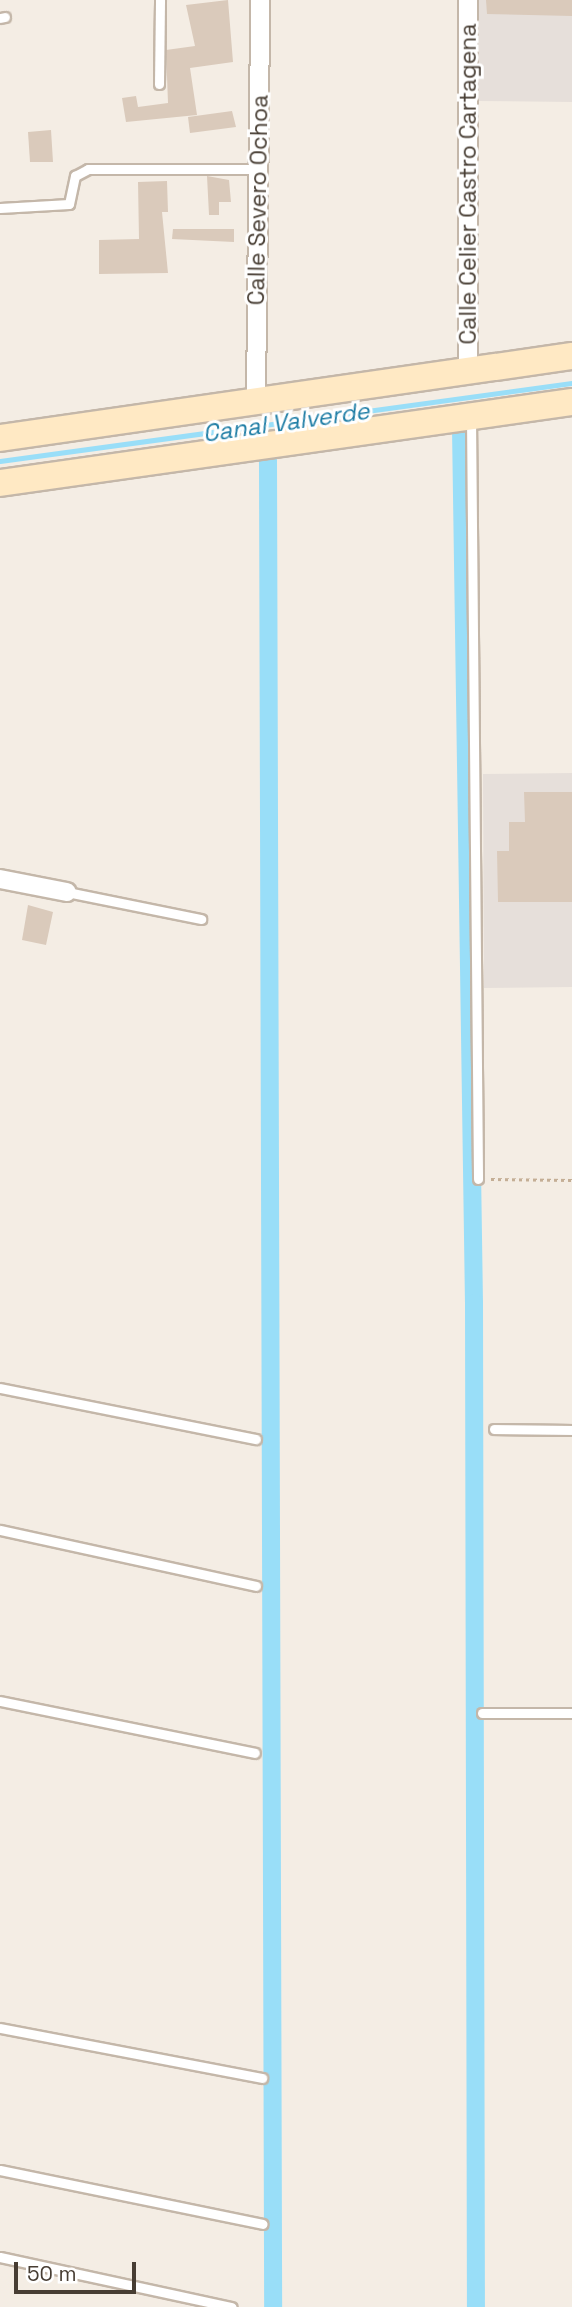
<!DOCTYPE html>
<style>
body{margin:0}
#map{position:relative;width:572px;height:2307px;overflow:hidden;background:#f4ede4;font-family:"Space Grotesk",sans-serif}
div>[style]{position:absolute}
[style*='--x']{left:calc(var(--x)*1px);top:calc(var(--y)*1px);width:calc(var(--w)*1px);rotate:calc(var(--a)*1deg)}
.industrial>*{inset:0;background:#e6dfda}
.stream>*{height:5px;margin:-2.5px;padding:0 2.5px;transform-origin:2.5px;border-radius:2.5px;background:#99def8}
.canal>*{height:18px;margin:-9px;padding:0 9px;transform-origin:9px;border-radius:9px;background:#99def8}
.building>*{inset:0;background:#dacabb}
.path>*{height:2.5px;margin-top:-1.25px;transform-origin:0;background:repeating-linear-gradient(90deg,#c4ae95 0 3.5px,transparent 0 7px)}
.roads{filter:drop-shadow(2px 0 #c4b7a9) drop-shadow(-2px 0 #c4b7a9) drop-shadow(0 2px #c4b7a9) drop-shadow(0 -2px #c4b7a9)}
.lane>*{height:9px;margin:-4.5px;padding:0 4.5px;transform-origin:4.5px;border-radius:4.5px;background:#fff}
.street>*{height:18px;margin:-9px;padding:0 9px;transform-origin:9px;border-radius:9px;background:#fff}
.secondary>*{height:26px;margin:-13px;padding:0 13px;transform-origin:13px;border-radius:13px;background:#ffe9c4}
span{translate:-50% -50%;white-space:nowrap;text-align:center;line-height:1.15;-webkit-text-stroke:6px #fff;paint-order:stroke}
.street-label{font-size:23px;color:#473d33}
.water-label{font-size:24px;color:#1e7da5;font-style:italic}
.scale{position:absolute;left:14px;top:2262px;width:122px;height:32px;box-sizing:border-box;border:4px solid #473d33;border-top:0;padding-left:9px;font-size:21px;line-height:24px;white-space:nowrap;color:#473d33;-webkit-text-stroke:5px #fff;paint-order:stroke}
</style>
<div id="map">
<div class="industrial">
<div style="clip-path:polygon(478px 0,572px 0,572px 102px,478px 101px)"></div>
<div style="clip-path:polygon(572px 773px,572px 987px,484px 988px,483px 774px)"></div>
</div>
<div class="stream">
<div style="--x:0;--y:461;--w:577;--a:-7.77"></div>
</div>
<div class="canal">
<div style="--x:461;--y:428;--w:875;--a:89.15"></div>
<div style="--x:474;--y:1303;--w:1004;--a:89.89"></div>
<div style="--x:268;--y:460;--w:1847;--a:89.84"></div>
</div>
<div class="building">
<div style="clip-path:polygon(228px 0,233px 62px,190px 68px,197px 115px,126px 122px,122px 98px,136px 96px,138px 107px,168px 103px,166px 50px,195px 46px,186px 5px)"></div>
<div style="clip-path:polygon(486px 0,572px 0,572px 16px,487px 14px)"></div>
<div style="clip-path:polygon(232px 111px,236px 127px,190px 133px,188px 117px)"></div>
<div style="clip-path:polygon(51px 130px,53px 162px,30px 162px,28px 132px)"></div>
<div style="clip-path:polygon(207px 176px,229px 180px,231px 202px,219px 202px,219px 215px,209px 215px)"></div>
<div style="clip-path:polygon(167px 181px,168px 212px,162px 212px,168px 273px,99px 274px,99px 240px,139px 239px,138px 182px)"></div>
<div style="clip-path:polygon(173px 229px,234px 229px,234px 242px,172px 239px)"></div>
<div style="clip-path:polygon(524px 792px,572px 792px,572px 902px,498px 902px,497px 851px,509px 851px,509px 822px,525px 822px)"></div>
<div style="clip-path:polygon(28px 905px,53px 912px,46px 945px,22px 940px)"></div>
</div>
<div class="path">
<div style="--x:491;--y:1179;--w:81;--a:0.7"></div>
</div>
<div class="roads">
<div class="lane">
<div style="--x:0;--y:18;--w:5;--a:-11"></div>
<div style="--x:159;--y:84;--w:84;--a:-89.3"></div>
<div style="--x:0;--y:208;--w:69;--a:-3.3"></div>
<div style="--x:69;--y:204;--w:29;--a:-78"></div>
<div style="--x:75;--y:176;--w:15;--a:-28"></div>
<div style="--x:88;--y:169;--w:169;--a:0"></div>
<div style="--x:471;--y:418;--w:761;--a:89.47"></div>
<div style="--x:67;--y:892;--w:137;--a:11.4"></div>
<div style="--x:0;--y:1388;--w:261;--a:11.3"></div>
<div style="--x:494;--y:1429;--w:78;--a:0.7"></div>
<div style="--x:0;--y:1530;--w:262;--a:12.3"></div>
<div style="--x:0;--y:1701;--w:260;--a:11.5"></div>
<div style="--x:482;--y:1713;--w:90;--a:0"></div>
<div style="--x:0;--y:2028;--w:267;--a:10.8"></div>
<div style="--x:0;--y:2170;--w:268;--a:11.6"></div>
<div style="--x:0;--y:2257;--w:237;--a:12.2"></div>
</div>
<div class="street">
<div style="--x:468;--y:369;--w:369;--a:-90"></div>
<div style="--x:256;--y:401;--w:401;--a:-89.4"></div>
<div style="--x:0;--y:879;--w:68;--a:11"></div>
</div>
<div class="secondary">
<div style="--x:0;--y:438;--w:578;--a:-8.16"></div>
<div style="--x:0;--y:483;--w:578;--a:-8.06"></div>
</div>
</div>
<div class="street-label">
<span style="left:468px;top:184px;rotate:-90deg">Calle Celier Castro Cartagena</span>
<span style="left:258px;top:200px;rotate:-89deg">Calle Severo Ochoa</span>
</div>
<div class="water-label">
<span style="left:286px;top:422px;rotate:-8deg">Canal Valverde</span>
</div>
<div class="scale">50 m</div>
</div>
